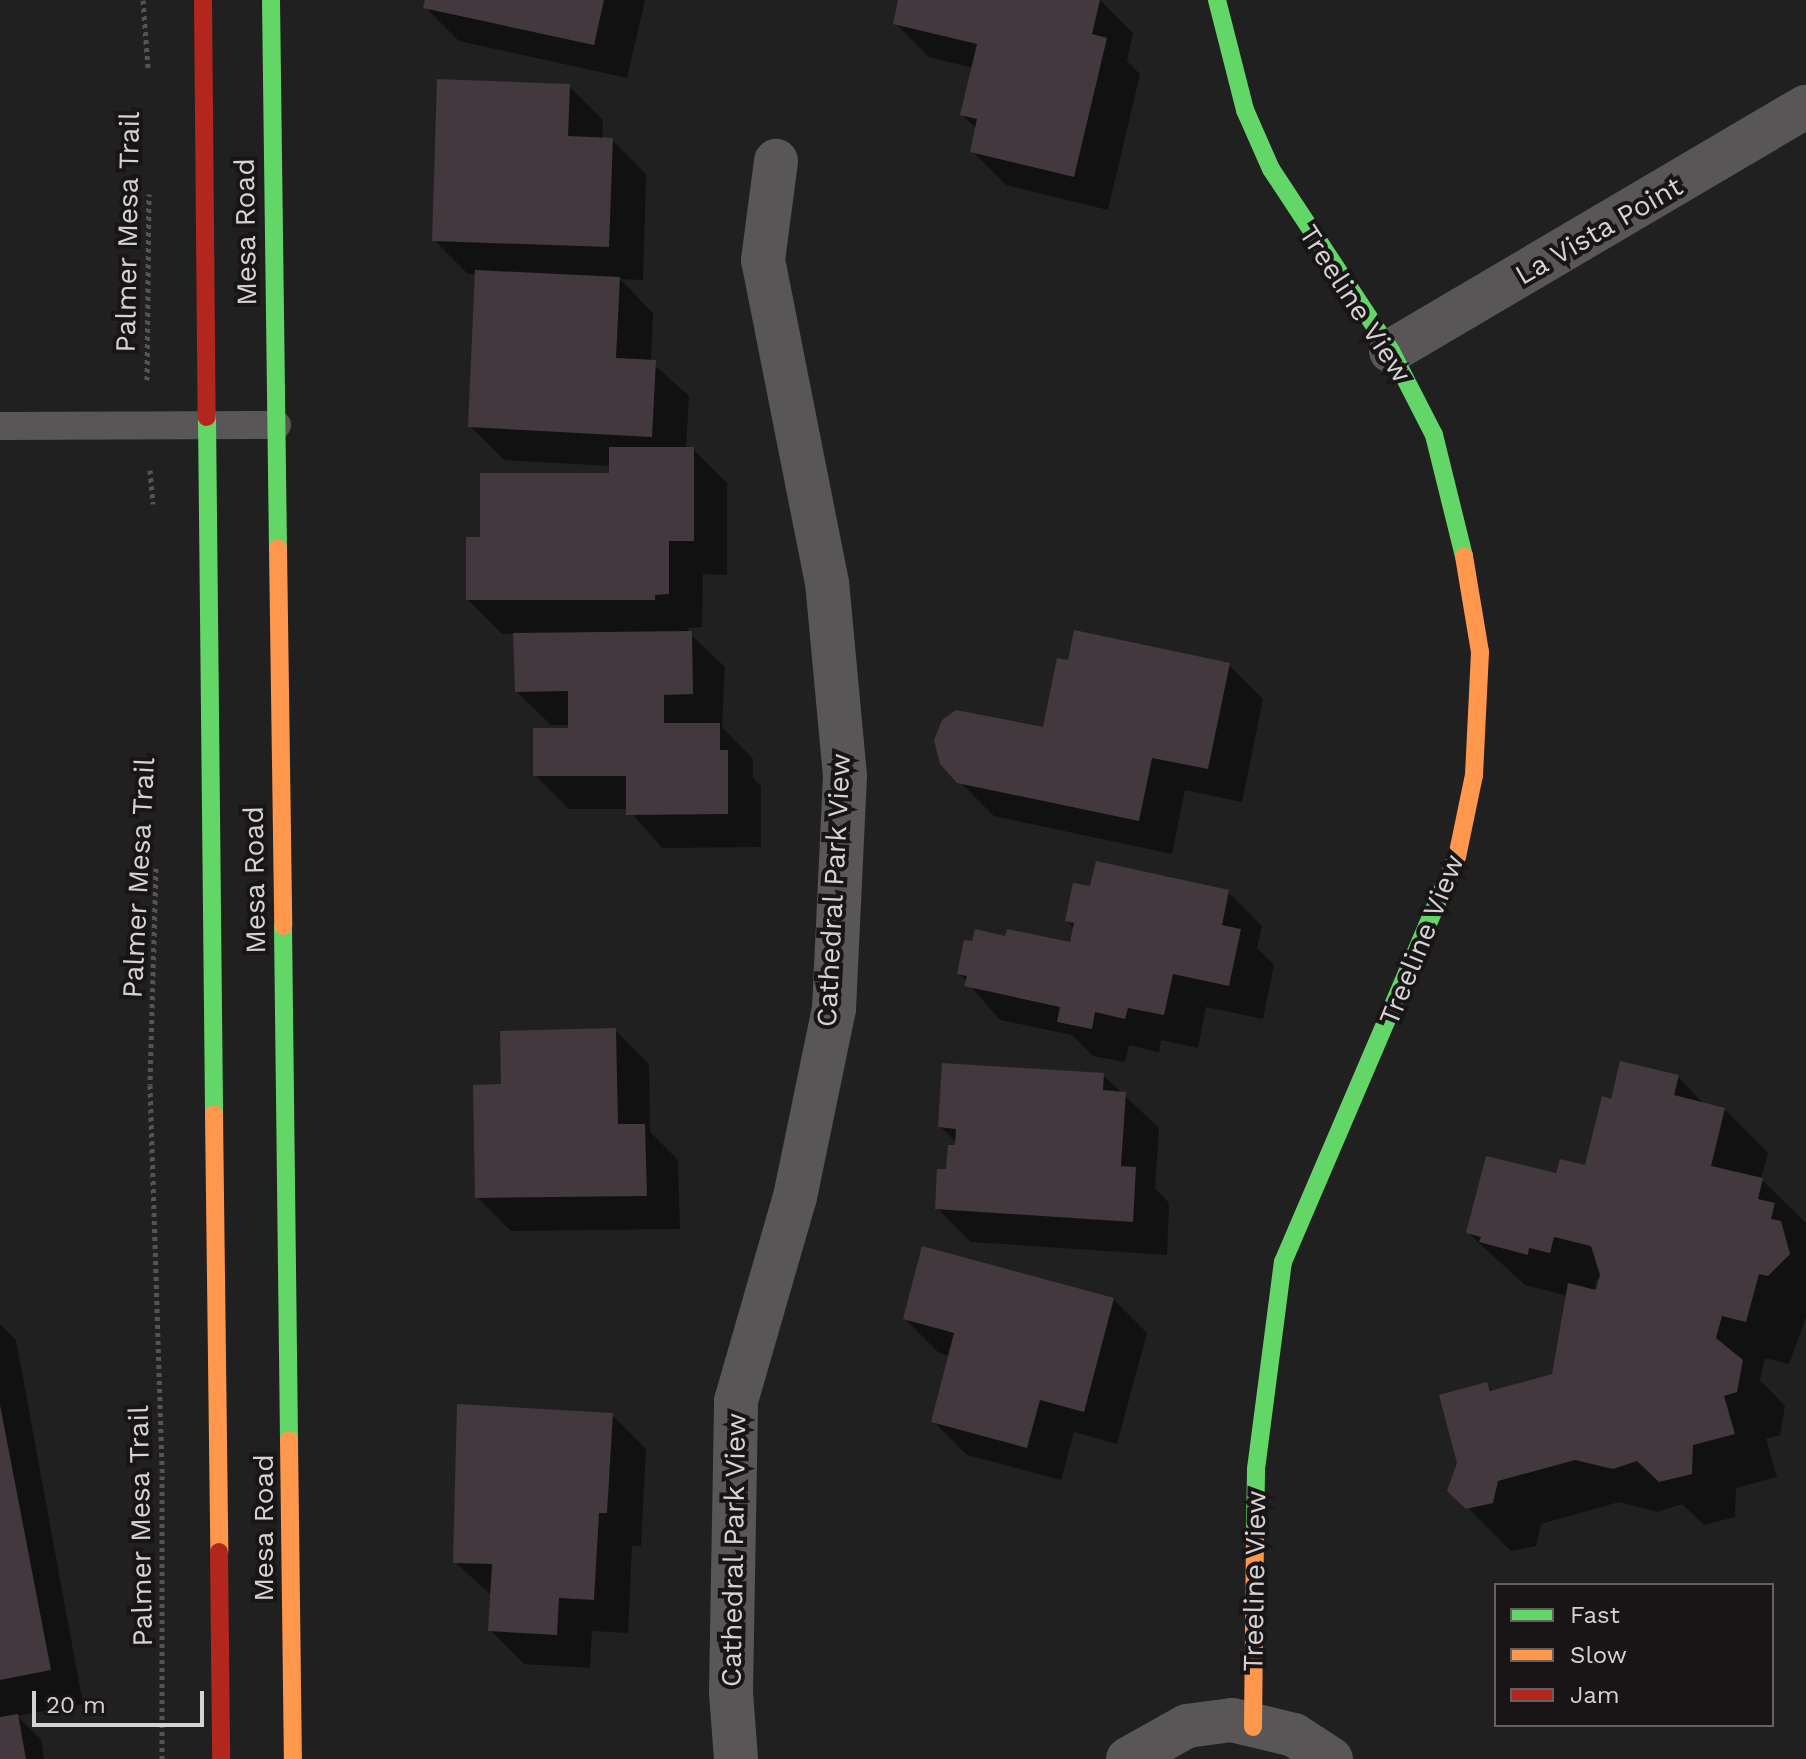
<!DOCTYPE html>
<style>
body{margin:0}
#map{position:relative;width:1806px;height:1759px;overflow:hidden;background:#212020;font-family:"Work Sans",sans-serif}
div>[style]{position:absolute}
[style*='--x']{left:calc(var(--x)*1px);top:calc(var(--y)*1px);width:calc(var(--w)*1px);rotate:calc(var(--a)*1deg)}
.shadow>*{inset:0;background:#0007}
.building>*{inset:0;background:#43383d}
.path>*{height:5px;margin-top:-2.5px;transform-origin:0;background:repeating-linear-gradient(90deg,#555354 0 4px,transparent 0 8px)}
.lane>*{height:28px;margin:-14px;padding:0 14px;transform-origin:14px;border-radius:14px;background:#585657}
.street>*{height:44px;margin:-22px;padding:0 22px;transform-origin:22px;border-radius:22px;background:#585657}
.fast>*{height:18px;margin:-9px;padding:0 9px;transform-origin:9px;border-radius:9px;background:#63d668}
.slow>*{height:18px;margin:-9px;padding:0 9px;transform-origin:9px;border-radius:9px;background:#ff974d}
.jam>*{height:18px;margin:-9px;padding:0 9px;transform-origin:9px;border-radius:9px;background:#b3261e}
span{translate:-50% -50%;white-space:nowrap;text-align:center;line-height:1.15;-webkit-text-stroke:8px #191516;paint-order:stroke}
.street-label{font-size:28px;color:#d4d2d2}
.legend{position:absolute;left:1494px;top:1583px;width:280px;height:144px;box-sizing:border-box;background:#191516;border:2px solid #646161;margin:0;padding:10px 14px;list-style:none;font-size:24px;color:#d4d2d2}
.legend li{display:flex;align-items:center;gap:16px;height:40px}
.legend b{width:40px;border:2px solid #646161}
.scale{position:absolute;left:32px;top:1691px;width:172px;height:36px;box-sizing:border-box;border:4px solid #d4d2d2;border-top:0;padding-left:10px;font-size:24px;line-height:28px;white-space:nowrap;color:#d4d2d2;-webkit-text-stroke:6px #191516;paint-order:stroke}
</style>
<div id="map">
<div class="shadow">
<div style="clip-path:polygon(427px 0,645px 0,627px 78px,459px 41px,425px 7px)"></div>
<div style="clip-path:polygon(900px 0,1100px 0,1133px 33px,1127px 61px,1140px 74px,1108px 210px,1006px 185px,972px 151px,977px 129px,962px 115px,973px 68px,929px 57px,895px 23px)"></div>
<div style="clip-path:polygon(569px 86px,603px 120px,602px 139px,612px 140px,646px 174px,643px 280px,620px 279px,653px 313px,651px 362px,689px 396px,686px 449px,693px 449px,727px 483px,727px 575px,703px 574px,702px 627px,688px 628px,689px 633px,725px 667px,722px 727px,753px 759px,753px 778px,761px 786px,761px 847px,662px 848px,628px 809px,569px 809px,535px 775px,570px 725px,551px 725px,516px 691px,515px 634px,502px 634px,468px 600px,482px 539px,611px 475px,611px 466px,504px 460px,470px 426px,477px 274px,468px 274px,434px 240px)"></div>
<div style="clip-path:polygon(1070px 663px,1229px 665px,1263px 699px,1242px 802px,1185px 790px,1172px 854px,994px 816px,959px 781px,1044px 730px)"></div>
<div style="clip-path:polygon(1228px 892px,1262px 926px,1257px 948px,1274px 965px,1263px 1019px,1206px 1007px,1198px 1048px,1161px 1040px,1159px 1052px,1129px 1045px,1125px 1062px,1093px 1056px,1072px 1035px,1000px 1020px,959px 973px,1007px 938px,1071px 944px,1074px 928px,1067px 921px)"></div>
<div style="clip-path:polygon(615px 1030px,649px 1064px,650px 1132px,678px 1160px,680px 1229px,511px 1231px,477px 1197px,503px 1086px)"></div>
<div style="clip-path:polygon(1103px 1075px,1159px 1128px,1155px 1188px,1169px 1203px,1167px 1255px,971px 1242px,937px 1208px,957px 1143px,940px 1126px)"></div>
<div style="clip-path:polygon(evenodd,1678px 1077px,1705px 1105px,1724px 1109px,1768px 1153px,1761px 1179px,1806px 1223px,1806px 1317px,1789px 1364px,1765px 1358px,1760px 1380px,1785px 1406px,1780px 1435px,1766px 1439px,1777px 1477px,1736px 1488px,1735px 1517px,1704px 1525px,1682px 1504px,1658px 1512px,1619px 1502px,1541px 1524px,1536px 1546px,1511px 1551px,1450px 1490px,1486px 1384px,1494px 1392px,1553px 1376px,1568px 1296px,1525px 1285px,1468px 1233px,1558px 1176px,1586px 1167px,1612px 1101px,1678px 1077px,1597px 1279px,1601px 1280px,1598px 1293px,1594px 1292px,1597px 1279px)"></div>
<div style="clip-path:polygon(1113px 1299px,1147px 1333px,1117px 1444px,1074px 1432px,1061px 1480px,967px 1455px,933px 1421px,950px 1356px,939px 1353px,905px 1319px)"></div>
<div style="clip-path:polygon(0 1324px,16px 1340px,83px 1704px,17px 1716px,41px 1739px,44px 1759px,0 1759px)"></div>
<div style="clip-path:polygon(612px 1415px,646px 1449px,641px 1546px,632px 1546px,628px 1633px,592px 1631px,590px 1668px,524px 1664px,490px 1630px,492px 1596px,455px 1562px)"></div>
</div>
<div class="building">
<div style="clip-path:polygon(425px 0,604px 0,594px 45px,423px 8px)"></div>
<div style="clip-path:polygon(898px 0,1100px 0,1092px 34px,1107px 38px,1074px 177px,970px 152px,977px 119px,960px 115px,977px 44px,893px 24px)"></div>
<div style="clip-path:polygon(437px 79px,570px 84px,568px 136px,613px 138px,609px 247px,432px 241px)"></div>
<div style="clip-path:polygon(475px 270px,620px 277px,616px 358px,656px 360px,652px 437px,468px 427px)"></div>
<div style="clip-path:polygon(609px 447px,694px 447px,694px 541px,669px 541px,669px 594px,655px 595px,655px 600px,466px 600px,466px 537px,480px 537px,480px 473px,609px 473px)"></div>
<div style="clip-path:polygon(1074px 630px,1230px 663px,1208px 769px,1152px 758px,1139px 821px,957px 783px,940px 764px,934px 740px,942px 720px,956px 710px,1043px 727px,1057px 658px,1068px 660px)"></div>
<div style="clip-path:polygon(692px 631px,693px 694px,664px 695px,664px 723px,720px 723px,720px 750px,728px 750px,728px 814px,626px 815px,626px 776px,533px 776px,533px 728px,568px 728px,568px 691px,515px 692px,513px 633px)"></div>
<div style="clip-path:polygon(1096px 861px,1229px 890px,1222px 925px,1241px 929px,1229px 986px,1173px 974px,1164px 1015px,1128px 1008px,1125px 1019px,1095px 1012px,1092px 1029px,1057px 1022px,1060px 1007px,964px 986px,967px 976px,957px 974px,964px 940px,972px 941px,975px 929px,1005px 936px,1007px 929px,1070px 942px,1074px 923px,1065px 921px,1073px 883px,1090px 886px)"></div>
<div style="clip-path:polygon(616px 1028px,618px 1124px,645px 1124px,647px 1196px,475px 1198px,473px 1085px,501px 1084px,500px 1031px)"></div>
<div style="clip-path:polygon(1620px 1061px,1679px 1075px,1674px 1095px,1725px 1108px,1711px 1166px,1763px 1178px,1758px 1199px,1775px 1203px,1771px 1219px,1781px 1221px,1790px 1254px,1768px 1276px,1759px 1274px,1746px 1322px,1722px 1316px,1716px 1338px,1743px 1360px,1737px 1392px,1724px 1396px,1735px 1434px,1693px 1445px,1692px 1474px,1659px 1482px,1637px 1461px,1613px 1469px,1575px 1460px,1498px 1481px,1493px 1503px,1466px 1509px,1447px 1491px,1457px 1463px,1439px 1395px,1487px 1382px,1490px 1391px,1552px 1374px,1568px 1283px,1596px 1290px,1600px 1275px,1591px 1246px,1554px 1237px,1550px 1253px,1529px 1248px,1528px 1255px,1479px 1242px,1481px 1237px,1466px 1233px,1486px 1156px,1556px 1173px,1560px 1159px,1585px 1165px,1602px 1096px,1611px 1099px)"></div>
<div style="clip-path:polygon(942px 1063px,1104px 1073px,1103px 1090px,1126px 1092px,1121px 1166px,1136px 1167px,1133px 1222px,935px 1209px,937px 1169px,946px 1169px,948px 1145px,955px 1145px,956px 1129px,938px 1127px)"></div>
<div style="clip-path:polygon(922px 1246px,1114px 1298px,1084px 1412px,1040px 1400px,1027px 1448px,931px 1422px,954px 1333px,903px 1319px)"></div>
<div style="clip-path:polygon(457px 1404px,613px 1413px,607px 1513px,599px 1513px,594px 1600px,559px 1598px,557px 1635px,488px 1631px,492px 1564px,453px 1563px)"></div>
<div style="clip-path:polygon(0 1405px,51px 1670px,0 1680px)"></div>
<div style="clip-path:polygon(18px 1714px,26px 1759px,0 1759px,0 1717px)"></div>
</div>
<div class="path">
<div style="--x:143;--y:0;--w:68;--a:85.8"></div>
<div style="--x:147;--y:380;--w:186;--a:-89.4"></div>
<div style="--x:150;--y:470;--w:34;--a:85"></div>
<div style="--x:156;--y:868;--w:217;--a:91.6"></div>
<div style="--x:150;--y:1085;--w:391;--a:88.2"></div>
<div style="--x:162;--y:1476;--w:283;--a:90"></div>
</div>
<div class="lane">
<div style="--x:0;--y:426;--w:277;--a:-0.2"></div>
</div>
<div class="street">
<div style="--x:1391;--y:351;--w:481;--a:-30.5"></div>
<div style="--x:736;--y:1759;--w:67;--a:-94.3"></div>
<div style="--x:731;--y:1692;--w:291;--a:-89"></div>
<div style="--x:736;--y:1401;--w:212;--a:-73.9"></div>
<div style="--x:795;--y:1197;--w:192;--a:-78.3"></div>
<div style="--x:834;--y:1009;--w:233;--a:-87.3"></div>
<div style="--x:845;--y:776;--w:194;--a:-95.3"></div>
<div style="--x:827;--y:583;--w:329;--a:-101.2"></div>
<div style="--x:763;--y:260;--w:100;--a:-82.5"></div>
<div style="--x:1128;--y:1759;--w:68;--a:-29.2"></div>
<div style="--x:1187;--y:1726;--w:45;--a:-7.6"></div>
<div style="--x:1232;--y:1720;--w:64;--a:13.6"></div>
<div style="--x:1294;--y:1735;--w:44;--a:33"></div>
</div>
<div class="fast">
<div style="--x:271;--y:0;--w:548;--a:89.27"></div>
<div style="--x:1217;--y:0;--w:114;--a:75.7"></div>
<div style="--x:1245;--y:110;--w:64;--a:66.2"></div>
<div style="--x:1271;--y:169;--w:218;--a:56.6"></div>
<div style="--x:1391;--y:351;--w:94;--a:62.9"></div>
<div style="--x:1434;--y:435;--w:125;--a:76.1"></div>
<div style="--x:207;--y:417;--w:697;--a:89.42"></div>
<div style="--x:283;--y:926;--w:514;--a:89.33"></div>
<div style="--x:1255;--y:1535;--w:66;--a:-89.1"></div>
<div style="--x:1256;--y:1469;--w:209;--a:-82.6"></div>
<div style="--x:1283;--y:1262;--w:441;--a:-66.8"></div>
</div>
<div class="slow">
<div style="--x:278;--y:548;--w:378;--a:89.2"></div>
<div style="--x:1457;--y:857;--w:84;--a:-78.3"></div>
<div style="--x:1474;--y:775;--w:123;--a:-87.2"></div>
<div style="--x:1480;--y:652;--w:97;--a:-99.5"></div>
<div style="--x:214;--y:1114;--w:438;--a:89.3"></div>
<div style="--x:289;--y:1440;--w:319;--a:89.3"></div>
<div style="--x:1253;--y:1727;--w:192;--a:-89.4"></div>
</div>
<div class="jam">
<div style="--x:203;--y:0;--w:417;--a:89.5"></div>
<div style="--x:219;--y:1552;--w:207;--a:89.4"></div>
</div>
<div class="street-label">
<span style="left:1599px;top:231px;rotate:-30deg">La Vista Point</span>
<span style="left:128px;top:232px;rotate:-89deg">Palmer Mesa Trail</span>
<span style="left:246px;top:232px;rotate:-91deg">Mesa Road</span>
<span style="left:1355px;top:304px;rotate:57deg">Treeline View</span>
<span style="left:139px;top:878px;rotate:-87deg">Palmer Mesa Trail</span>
<span style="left:255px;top:880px;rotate:-91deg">Mesa Road</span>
<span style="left:834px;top:890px;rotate:-87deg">Cathedral Park View</span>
<span style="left:1422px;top:940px;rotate:-68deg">Treeline View</span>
<span style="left:141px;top:1526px;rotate:-91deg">Palmer Mesa Trail</span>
<span style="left:264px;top:1528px;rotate:-90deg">Mesa Road</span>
<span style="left:734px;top:1550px;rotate:-89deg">Cathedral Park View</span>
<span style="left:1255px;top:1581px;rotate:-89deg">Treeline View</span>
</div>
<ul class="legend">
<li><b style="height:10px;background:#63d668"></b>Fast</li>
<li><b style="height:10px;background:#ff974d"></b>Slow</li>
<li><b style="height:10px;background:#b3261e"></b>Jam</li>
</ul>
<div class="scale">20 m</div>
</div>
